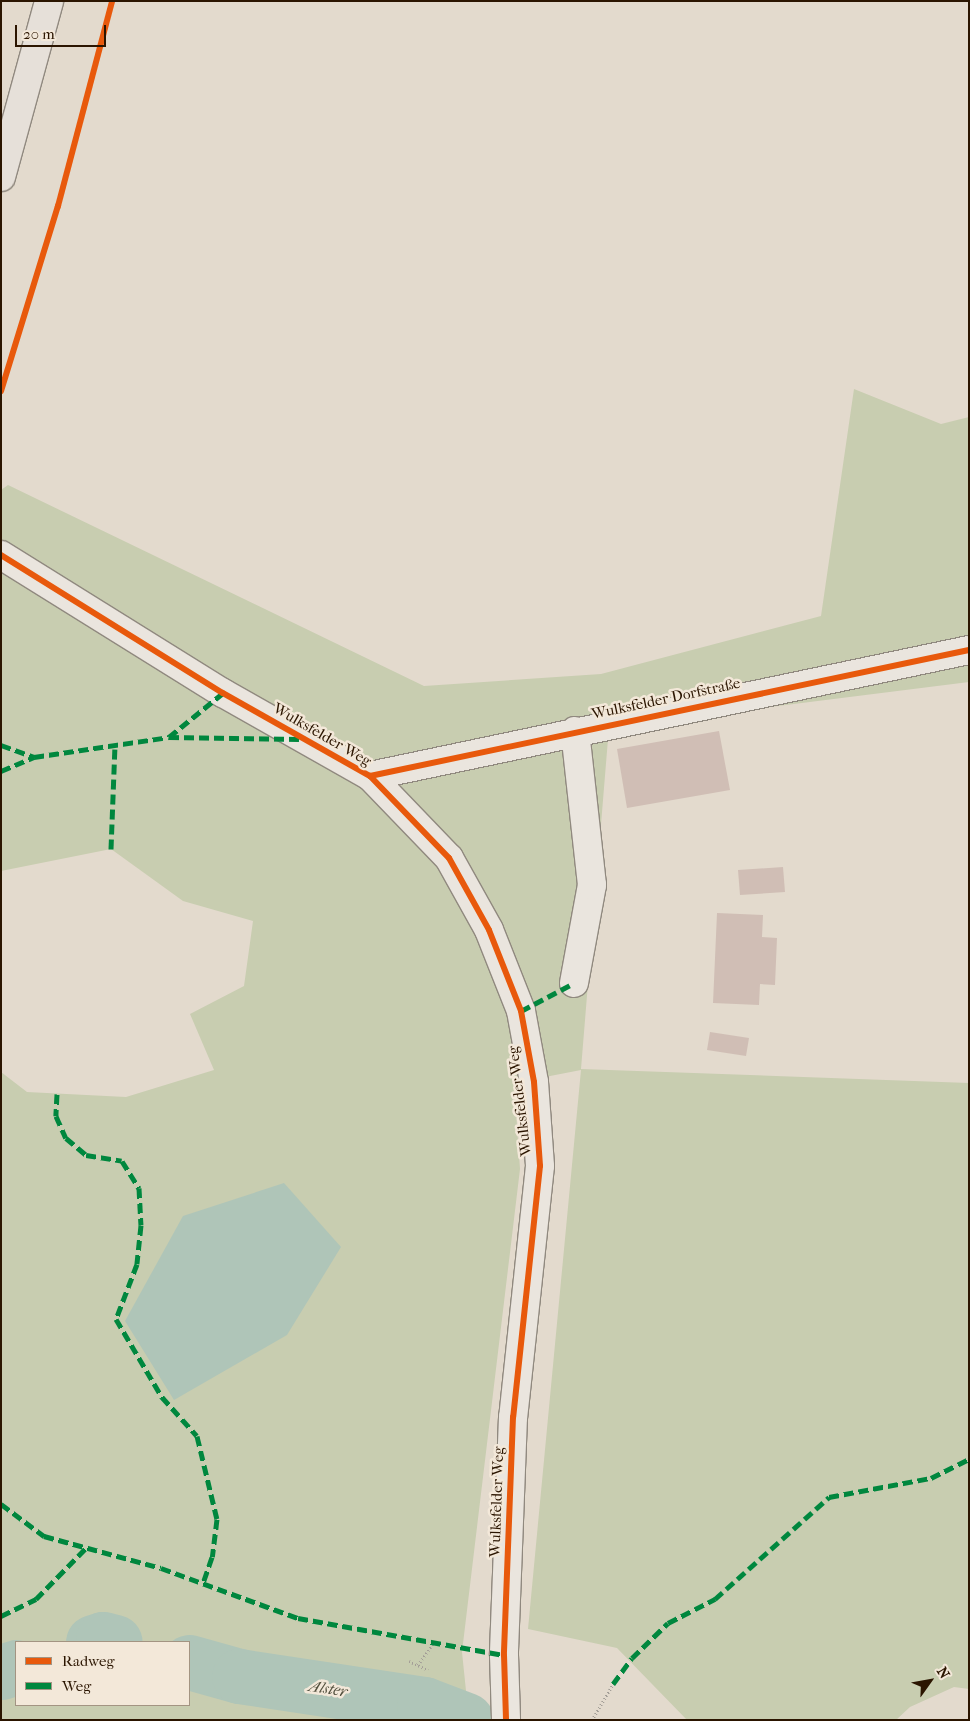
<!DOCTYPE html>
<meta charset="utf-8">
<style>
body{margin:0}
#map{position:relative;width:970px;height:1721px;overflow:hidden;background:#e3dacd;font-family:"IM FELL French Canon",serif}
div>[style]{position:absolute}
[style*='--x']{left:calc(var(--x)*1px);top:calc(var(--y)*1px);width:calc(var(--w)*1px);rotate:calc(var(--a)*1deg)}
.green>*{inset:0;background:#c8cdb0}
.water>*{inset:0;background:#afc5b8}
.river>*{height:55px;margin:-27.5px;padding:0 27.5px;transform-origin:27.5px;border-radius:27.5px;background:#afc5b8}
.building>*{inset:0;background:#d0beb5}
.path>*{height:3px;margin-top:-1.5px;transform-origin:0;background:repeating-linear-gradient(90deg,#a39e97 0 1px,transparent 0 3.5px)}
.roads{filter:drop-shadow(1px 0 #90897f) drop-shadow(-1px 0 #90897f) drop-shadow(0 1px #90897f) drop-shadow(0 -1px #90897f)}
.minor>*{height:28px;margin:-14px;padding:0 14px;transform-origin:14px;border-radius:14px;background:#eae5de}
.major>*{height:28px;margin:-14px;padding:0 14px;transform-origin:14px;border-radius:14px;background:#e6e0d9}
.quiet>*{height:5px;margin-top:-2.5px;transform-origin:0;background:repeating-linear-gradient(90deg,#00873e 0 10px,transparent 0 15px)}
.cycleway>*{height:6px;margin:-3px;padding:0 3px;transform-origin:3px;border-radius:3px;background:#e8590c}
span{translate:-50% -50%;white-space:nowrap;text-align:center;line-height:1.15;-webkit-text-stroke:5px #f3e8d9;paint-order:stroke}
.street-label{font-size:15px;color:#2b1500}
.water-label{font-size:16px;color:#524f3d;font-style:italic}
.frame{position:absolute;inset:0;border:2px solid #2b1500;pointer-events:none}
.legend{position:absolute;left:15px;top:1641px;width:175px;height:65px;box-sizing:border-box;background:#f3e8d9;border:1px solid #a39482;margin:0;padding:6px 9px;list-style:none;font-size:15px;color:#2b1500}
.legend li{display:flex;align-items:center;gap:10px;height:25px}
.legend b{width:25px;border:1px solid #a39482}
.north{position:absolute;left:905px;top:1656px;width:50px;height:50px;-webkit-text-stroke:4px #f3e8d9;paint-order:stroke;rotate:58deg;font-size:14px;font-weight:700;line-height:20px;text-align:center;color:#2b1500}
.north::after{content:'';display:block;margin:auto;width:18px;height:22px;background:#2b1500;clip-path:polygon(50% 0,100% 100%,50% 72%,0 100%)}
.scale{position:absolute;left:15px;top:25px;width:91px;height:22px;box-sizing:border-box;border:2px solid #2b1500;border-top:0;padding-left:6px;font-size:15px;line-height:18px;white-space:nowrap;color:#2b1500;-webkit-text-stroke:4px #f3e8d9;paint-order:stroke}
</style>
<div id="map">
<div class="green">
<div style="clip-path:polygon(evenodd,854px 389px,941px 424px,969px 417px,969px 682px,729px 712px,608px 739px,581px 1069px,969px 1083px,969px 1689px,954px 1687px,910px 1707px,896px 1720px,687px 1720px,617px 1648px,528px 1629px,581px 1070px,514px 1083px,520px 1169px,462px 1652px,469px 1720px,1px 1720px,1px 1072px,27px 1092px,126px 1097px,214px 1070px,190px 1014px,244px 986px,253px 921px,183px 901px,111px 849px,1px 871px,1px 490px,8px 485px,424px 686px,601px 674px,821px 616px,854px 389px,16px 1642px,189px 1642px,189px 1705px,16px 1705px,16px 1642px)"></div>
</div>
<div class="water">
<div style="clip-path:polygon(284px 1183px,341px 1247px,287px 1335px,174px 1400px,125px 1321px,183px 1216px)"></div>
</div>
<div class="river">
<div style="--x:93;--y:1642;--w:10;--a:-17"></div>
<div style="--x:103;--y:1639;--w:12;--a:14"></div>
<div style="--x:189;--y:1662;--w:52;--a:15.6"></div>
<div style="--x:239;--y:1676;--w:187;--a:8.6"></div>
<div style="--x:424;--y:1704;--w:45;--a:20.9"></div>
<div style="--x:1;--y:1672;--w:16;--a:-18"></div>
</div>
<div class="building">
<div style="clip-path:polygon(719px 731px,730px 790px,627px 808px,617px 749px)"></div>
<div style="clip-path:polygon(783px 867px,785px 892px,740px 895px,738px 870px)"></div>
<div style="clip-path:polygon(717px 913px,763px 915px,762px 937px,777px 938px,775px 985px,760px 984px,759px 1005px,713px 1003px)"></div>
<div style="clip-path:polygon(710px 1032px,749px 1038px,746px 1056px,707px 1050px)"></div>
</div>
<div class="path">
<div style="--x:409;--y:1661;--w:21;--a:25"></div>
<div style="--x:418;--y:1665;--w:28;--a:-55"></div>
<div style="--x:592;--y:1720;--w:42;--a:-59.7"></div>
</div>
<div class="roads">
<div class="minor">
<div style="--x:1;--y:555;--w:261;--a:31.9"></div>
<div style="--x:223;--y:693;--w:169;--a:29.5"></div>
<div style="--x:370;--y:776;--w:114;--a:46.1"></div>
<div style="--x:449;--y:858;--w:82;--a:60.9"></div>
<div style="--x:489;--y:930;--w:87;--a:68.4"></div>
<div style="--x:521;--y:1011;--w:72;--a:79.6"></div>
<div style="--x:534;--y:1082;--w:84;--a:85.9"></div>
<div style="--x:540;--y:1166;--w:252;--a:96.1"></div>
<div style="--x:513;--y:1417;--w:238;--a:92.2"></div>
<div style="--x:504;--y:1655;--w:65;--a:88.2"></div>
<div style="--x:370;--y:776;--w:612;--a:-11.88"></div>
<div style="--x:574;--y:983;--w:100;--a:-79.6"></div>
<div style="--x:592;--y:885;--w:155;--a:-96.3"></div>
</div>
<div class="major">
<div style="--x:1;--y:177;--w:182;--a:-74.7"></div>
</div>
</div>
<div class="quiet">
<div style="--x:169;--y:737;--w:130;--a:0.9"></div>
<div style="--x:1;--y:745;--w:35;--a:20"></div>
<div style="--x:1;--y:771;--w:36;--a:-23"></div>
<div style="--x:34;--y:757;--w:136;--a:-8.4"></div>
<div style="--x:169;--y:737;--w:70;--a:-39.2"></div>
<div style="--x:111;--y:849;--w:104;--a:-87.8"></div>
<div style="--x:521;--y:1011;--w:60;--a:-27.8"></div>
<div style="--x:57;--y:1094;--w:22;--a:93"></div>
<div style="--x:56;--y:1116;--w:24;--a:66"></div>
<div style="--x:66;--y:1138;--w:26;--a:40"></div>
<div style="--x:86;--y:1155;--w:36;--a:9"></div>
<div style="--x:122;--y:1161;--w:32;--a:58"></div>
<div style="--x:139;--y:1188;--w:37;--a:87"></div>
<div style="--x:141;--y:1225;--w:39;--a:96"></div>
<div style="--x:137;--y:1264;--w:59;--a:110.9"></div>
<div style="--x:116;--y:1319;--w:91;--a:59.5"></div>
<div style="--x:162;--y:1397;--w:52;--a:48.1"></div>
<div style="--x:197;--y:1436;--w:85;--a:76.5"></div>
<div style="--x:217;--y:1519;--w:38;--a:97"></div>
<div style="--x:212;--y:1557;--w:28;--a:109"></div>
<div style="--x:1;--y:1504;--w:54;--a:36.7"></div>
<div style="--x:44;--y:1536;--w:121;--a:15.3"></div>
<div style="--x:161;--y:1568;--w:146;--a:20.1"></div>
<div style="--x:298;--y:1618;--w:209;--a:10.2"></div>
<div style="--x:1;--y:1616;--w:39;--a:-26"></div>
<div style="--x:36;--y:1599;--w:71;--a:-45.6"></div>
<div style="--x:613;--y:1684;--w:32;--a:-54"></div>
<div style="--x:632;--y:1658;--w:50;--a:-44.2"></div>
<div style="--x:668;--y:1623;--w:53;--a:-27.1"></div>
<div style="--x:715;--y:1599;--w:153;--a:-41.8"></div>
<div style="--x:829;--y:1497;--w:104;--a:-10.6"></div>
<div style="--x:931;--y:1478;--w:42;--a:-26.6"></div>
</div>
<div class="cycleway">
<div style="--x:1;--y:391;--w:194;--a:-72.9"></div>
<div style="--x:58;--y:206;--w:212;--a:-75.2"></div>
<div style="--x:1;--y:555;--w:261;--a:31.9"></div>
<div style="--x:223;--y:693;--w:169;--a:29.5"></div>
<div style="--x:370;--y:776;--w:114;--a:46.1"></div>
<div style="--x:449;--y:858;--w:82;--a:60.9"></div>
<div style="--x:489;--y:930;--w:87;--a:68.4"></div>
<div style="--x:521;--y:1011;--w:72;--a:79.6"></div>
<div style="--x:534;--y:1082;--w:84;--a:85.9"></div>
<div style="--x:540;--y:1166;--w:252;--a:96.1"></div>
<div style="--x:513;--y:1417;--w:238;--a:92.2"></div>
<div style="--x:504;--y:1655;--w:65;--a:88.2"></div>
<div style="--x:370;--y:776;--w:612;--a:-11.88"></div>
</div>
<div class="street-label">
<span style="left:666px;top:699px;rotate:-12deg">Wulksfelder Dorfstraße</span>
<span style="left:322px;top:735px;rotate:30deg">Wulksfelder Weg</span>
<span style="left:520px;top:1101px;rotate:-97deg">Wulksfelder Weg</span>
<span style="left:497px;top:1502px;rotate:-88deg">Wulksfelder Weg</span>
</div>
<div class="water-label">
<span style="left:328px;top:1689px;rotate:9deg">Alster</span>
</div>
<div class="frame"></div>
<ul class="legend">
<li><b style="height:6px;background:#e8590c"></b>Radweg</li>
<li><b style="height:6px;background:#00873e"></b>Weg</li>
</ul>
<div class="north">N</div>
<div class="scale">20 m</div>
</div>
